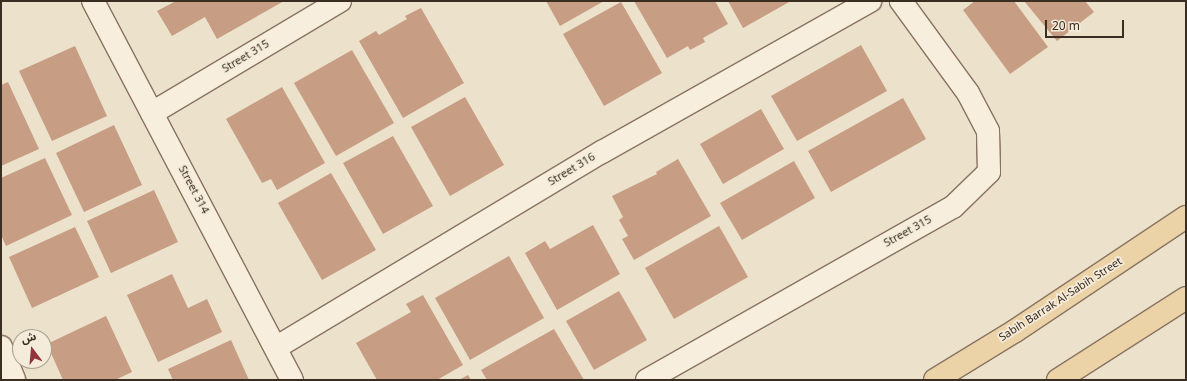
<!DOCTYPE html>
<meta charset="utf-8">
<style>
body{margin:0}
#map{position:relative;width:1187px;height:381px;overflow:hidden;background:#ece1cb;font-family:Georgia,"Noto Sans Arabic",serif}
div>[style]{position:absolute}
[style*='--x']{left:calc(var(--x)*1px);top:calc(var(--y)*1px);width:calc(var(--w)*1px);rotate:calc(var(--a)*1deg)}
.building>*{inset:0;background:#c79d84}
.roads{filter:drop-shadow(1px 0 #887360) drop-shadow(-1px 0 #887360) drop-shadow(0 1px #887360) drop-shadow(0 -1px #887360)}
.street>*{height:22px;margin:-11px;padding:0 11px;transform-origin:11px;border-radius:11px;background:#f7eede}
.primary>*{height:22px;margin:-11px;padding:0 11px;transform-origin:11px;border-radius:11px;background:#ebd3a7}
span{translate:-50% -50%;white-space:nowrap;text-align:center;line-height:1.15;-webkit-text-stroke:3.5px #f4ebda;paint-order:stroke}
.street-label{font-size:11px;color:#3a2d22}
.frame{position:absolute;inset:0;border:2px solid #3a2d22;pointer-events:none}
.north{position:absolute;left:12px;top:329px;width:40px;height:40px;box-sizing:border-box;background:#f4ebda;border:1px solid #aa9f90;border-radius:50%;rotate:344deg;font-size:11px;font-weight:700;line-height:16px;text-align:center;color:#3a2d22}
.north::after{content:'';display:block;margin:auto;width:14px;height:18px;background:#92353a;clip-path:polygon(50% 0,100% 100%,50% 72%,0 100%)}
.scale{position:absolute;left:1045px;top:20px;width:79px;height:18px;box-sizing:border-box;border:2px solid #3a2d22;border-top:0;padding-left:5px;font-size:12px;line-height:14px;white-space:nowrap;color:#3a2d22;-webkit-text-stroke:3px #f4ebda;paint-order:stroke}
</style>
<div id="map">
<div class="building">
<div style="clip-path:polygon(176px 1px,284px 1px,217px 39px,205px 17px,172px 36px,157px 11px)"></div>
<div style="clip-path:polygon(546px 1px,604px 1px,560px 26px)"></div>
<div style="clip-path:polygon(634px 1px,715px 1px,728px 24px,703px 38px,705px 42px,690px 50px,688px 46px,667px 58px)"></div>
<div style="clip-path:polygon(728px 1px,791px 1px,743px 28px)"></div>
<div style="clip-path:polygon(975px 1px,1014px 1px,1048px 47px,1010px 74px,963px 10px)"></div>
<div style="clip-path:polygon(1024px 1px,1085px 1px,1094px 12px,1057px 41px)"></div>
<div style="clip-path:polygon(621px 2px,662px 73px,604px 106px,563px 34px)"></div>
<div style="clip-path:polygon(421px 8px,464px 83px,403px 118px,359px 41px,376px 31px,379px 35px,407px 19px,405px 16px)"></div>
<div style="clip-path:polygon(861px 45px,887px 91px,797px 141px,771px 96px)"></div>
<div style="clip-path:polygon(75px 46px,107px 116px,52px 141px,19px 71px)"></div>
<div style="clip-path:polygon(352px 50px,394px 123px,336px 156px,294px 83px)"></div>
<div style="clip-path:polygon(8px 82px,39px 149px,1px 166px,1px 85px)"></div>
<div style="clip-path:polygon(282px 87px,325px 163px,277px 190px,271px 179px,262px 183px,226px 119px)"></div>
<div style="clip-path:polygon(465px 97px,504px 165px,450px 196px,411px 127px)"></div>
<div style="clip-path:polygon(903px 98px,926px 139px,831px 192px,808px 151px)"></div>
<div style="clip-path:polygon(761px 109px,784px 149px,723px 184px,700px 144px)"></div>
<div style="clip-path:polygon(114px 125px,142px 185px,84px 212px,56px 153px)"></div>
<div style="clip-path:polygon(393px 136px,433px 206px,383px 234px,343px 163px)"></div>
<div style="clip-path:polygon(45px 158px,72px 215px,6px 246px,1px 235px,1px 178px)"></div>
<div style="clip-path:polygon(678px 159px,711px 216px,634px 260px,622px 239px,628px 236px,619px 220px,623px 217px,612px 196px,657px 174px,656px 172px)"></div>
<div style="clip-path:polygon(794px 161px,815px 198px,742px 240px,720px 203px)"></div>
<div style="clip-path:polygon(331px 173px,376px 250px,322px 280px,278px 203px)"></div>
<div style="clip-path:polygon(154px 190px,178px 242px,111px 273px,87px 221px)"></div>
<div style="clip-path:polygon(593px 225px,620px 274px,557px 310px,525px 253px,545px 241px,550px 249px)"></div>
<div style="clip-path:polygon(719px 226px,748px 277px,674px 319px,645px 268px)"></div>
<div style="clip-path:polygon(75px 227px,99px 277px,32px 308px,9px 257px)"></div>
<div style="clip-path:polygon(509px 256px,544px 318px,470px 360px,435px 298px)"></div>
<div style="clip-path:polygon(172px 274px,188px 308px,207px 299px,222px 332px,158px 362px,127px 295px)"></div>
<div style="clip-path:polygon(619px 291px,647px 340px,594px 370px,566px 321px)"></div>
<div style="clip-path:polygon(423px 295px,463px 365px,437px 380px,377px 380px,356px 343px,411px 312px,406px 304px)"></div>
<div style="clip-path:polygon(106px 316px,132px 372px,115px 380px,63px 380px,47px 344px)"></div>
<div style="clip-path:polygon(554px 329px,584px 380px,487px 380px,481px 370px)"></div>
<div style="clip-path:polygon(231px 340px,249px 380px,173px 380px,168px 369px)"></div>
<div style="clip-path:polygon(468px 375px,471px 380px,459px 380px)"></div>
</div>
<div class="roads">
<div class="street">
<div style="--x:93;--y:1;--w:428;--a:62.3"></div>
<div style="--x:152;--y:113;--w:219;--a:-30.8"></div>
<div style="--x:1;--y:347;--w:35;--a:68"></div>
<div style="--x:277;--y:347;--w:379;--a:-31"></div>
<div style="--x:602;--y:152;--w:308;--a:-29.4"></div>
<div style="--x:647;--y:380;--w:352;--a:-29.5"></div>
<div style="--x:953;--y:207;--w:50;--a:-44.2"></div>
<div style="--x:989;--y:172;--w:41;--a:-91.4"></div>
<div style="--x:988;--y:131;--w:43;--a:-117.8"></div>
<div style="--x:968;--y:93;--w:114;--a:-126.1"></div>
</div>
<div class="primary">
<div style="--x:935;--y:380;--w:94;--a:-31.5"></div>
<div style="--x:1015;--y:331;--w:206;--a:-33.7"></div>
<div style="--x:1058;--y:380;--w:152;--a:-32.6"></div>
</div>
</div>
<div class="street-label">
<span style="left:246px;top:57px;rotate:-31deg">Street 315</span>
<span style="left:572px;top:170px;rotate:-31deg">Street 316</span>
<span style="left:193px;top:190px;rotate:62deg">Street 314</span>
<span style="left:908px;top:232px;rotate:-29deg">Street 315</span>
<span style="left:1061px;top:300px;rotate:-33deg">Sabih Barrak Al-Sabih Street</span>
</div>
<div class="frame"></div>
<div class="north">ش</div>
<div class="scale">20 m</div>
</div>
